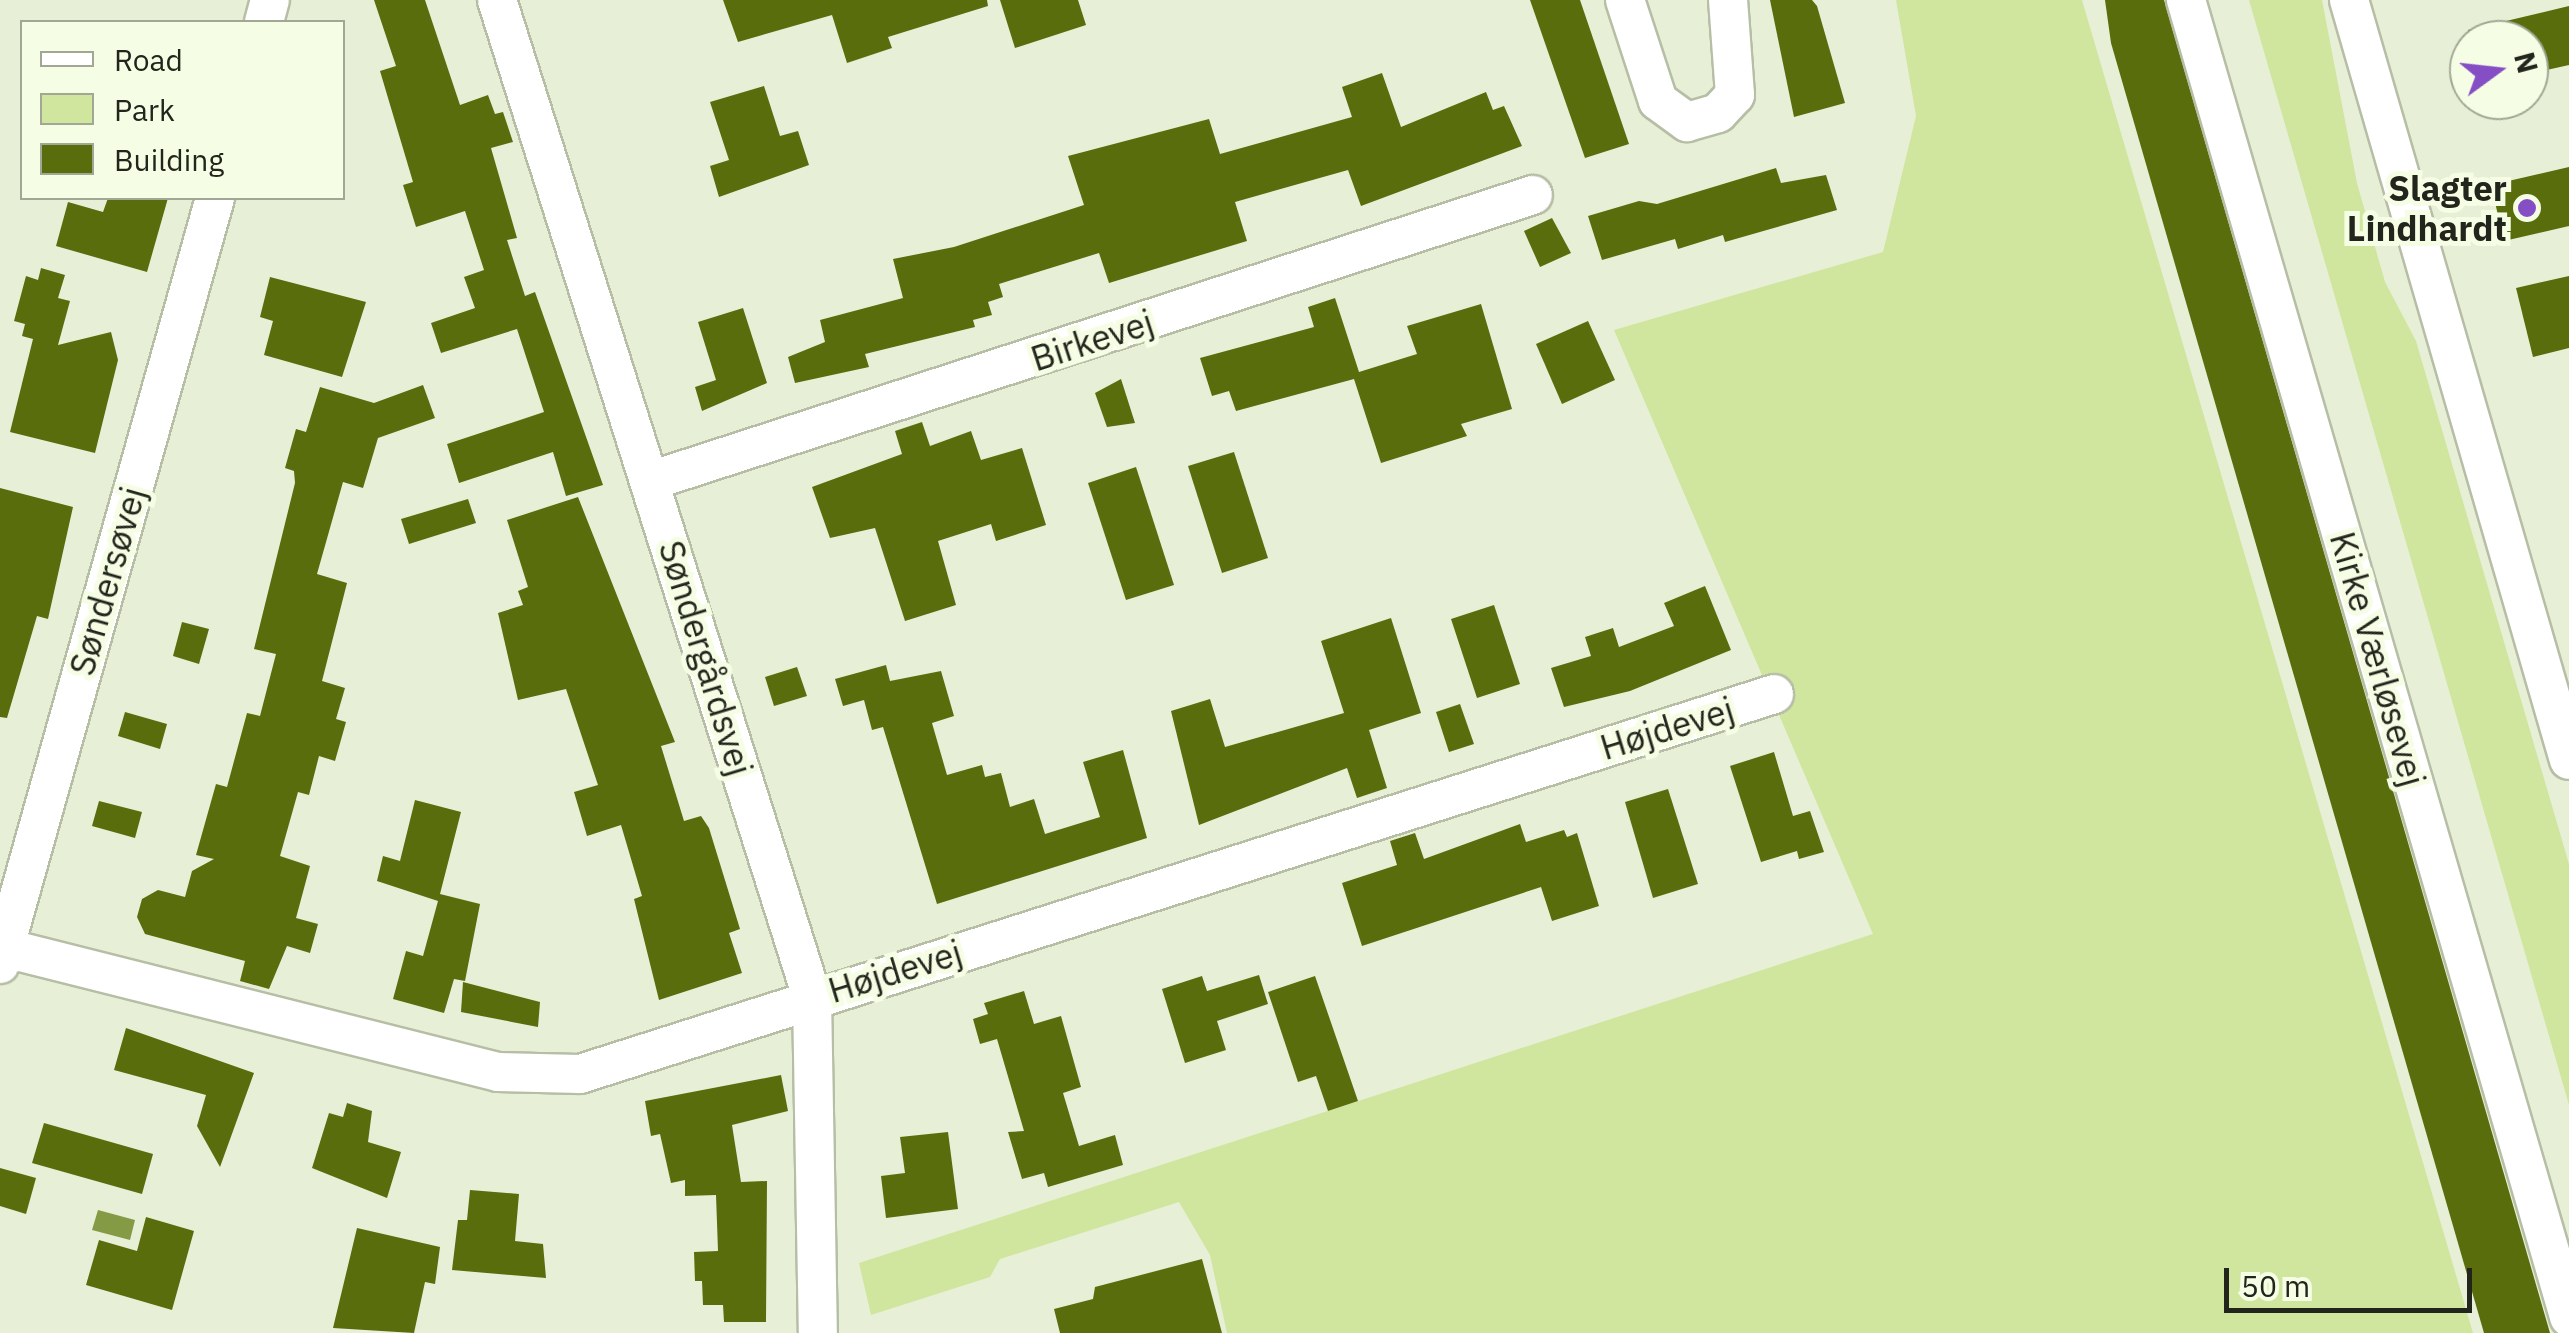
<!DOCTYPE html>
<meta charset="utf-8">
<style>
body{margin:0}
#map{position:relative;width:2569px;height:1333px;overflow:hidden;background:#e7efd7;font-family:"IBM Plex Sans",sans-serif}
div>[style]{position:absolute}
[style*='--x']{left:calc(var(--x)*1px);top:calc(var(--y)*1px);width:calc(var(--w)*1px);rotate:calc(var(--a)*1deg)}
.green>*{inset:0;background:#d0e69f}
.water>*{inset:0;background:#849a44}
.building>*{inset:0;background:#596d0d}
.roads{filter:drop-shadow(2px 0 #b6bea6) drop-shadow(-2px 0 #b6bea6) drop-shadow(0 2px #b6bea6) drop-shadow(0 -2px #b6bea6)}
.minor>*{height:38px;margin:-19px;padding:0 19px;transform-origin:19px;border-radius:19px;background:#fff}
.dots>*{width:28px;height:28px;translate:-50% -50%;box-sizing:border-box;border:5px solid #f5fde4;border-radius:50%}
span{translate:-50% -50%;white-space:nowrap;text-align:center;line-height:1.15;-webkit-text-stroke:10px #f5fde4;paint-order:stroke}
.poi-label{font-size:35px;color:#22251c;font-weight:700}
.right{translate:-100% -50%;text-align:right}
.street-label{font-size:35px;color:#22251c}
.legend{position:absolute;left:20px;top:20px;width:325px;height:180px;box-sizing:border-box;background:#f5fde4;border:2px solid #a1a794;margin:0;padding:12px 18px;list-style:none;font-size:30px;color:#22251c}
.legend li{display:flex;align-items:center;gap:20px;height:50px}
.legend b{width:50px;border:2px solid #a1a794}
.north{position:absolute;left:2449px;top:20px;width:100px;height:100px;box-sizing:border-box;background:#f5fde4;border:2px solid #a1a794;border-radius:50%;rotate:75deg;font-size:28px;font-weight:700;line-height:40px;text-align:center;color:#22251c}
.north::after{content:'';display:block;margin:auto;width:35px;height:45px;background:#854ec5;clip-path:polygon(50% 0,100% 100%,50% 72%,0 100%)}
.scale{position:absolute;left:2224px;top:1268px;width:248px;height:45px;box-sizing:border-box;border:5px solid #22251c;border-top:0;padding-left:12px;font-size:30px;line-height:35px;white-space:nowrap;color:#22251c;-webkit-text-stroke:8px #f5fde4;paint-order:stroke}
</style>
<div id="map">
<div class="green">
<div style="clip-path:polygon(1896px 0,2082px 0,2473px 1333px,1227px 1333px,1210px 1255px,1179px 1202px,1000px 1259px,990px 1277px,871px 1315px,859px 1263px,1873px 934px,1614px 330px,1883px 252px,1916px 116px)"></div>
<div style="clip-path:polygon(2249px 0,2322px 0,2357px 183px,2385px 282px,2416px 341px,2569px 864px,2569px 1105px)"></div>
</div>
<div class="water">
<div style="clip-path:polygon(98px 1210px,135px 1220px,130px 1240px,92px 1230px)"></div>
</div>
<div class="building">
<div style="clip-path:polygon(374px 0,425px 0,460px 105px,488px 95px,495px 114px,503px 112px,513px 142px,491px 148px,517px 238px,507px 240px,525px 296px,535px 292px,603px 485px,566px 496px,553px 452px,459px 483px,447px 444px,544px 412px,517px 329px,441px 353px,431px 323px,475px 308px,464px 277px,484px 270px,465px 211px,416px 227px,403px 185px,413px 182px,380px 71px,396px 66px)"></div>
<div style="clip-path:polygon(723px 0,987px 0,988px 6px,888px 37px,892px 48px,847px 63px,832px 15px,738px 42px)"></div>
<div style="clip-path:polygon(1000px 0,1078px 0,1086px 25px,1015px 48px)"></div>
<div style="clip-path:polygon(1530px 0,1580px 0,1629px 144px,1585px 158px)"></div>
<div style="clip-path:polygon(1770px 0,1812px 0,1817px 6px,1845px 103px,1794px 117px)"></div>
<div style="clip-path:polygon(2105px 0,2164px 0,2550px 1333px,2484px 1333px,2111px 43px)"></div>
<div style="clip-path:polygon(2569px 6px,2569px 65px,2529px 74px,2529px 40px,2470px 40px,2468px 30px)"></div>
<div style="clip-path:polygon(1382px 73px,1401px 127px,1486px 92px,1493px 110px,1504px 106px,1522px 146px,1361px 206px,1348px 170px,1235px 202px,1247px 241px,1109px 283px,1099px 253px,999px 284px,1003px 297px,988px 302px,992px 315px,973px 320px,975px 327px,865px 354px,869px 367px,795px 383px,788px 357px,825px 342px,820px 320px,903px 298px,893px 259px,954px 247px,1084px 205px,1068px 156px,1209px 119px,1220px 154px,1352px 117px,1342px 87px)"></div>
<div style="clip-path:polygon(764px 86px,780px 136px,798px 131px,809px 165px,719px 197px,710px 166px,729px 160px,710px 102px)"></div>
<div style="clip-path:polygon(2569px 167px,2569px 226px,2504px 241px,2491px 185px)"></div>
<div style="clip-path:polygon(1776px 168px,1781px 183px,1826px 175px,1837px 210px,1725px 242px,1723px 235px,1678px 249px,1675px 239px,1602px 260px,1588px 216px,1639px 201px,1657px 204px)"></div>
<div style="clip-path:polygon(108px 198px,168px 198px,147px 272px,56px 246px,68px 202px,103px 212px)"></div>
<div style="clip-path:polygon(1552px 218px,1571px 253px,1540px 267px,1524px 231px)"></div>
<div style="clip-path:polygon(41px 268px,65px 275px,58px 298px,70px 301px,58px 345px,111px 332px,118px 360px,95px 453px,10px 432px,33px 339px,22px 336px,25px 324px,14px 321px,26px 276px,38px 280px)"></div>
<div style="clip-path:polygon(2569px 276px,2569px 348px,2533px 357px,2516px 288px)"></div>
<div style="clip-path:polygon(270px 277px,366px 302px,342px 377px,264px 355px,273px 321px,260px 317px)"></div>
<div style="clip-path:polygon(1335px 298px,1359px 372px,1417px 354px,1407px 326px,1481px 304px,1512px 409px,1461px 424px,1467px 436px,1381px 463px,1354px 379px,1236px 411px,1229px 391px,1212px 396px,1200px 358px,1314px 327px,1308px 307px)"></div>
<div style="clip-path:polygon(743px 308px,767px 383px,702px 411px,695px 387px,716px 380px,698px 322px)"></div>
<div style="clip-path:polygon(1588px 321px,1615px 380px,1562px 404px,1536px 344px)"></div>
<div style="clip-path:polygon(1121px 379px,1135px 423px,1107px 427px,1095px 393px)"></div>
<div style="clip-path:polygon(423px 385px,435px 418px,378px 438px,363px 488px,343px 482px,317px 574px,347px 583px,322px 681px,345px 688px,336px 719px,346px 722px,335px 761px,319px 756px,309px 795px,298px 792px,280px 856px,310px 866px,296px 918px,318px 924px,310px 953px,287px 946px,269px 989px,240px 981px,245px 961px,145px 934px,137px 917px,142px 899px,158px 890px,185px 897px,192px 871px,214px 859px,196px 855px,216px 784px,227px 787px,247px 713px,260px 716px,276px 654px,254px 649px,295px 483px,294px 471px,285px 468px,296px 429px,306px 432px,320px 387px,374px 403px)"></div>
<div style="clip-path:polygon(922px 422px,930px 446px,971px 431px,981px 460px,1022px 448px,1046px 525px,996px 541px,991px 524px,938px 541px,956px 605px,905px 621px,875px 528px,830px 538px,812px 487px,902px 454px,895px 431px)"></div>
<div style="clip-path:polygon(1234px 452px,1268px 558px,1222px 573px,1188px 466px)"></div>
<div style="clip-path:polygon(1136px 467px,1174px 585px,1126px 600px,1088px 483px)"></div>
<div style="clip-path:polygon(0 488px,73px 507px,48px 619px,37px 616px,7px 718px,0 717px)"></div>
<div style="clip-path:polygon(578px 497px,675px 742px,661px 746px,684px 821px,701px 816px,709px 828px,740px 929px,729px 933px,742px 973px,659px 1000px,634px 899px,642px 896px,621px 825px,587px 836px,574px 792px,598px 785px,566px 689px,518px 700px,498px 613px,523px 605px,518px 591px,528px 587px,507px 520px)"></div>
<div style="clip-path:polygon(468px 499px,476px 523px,409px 544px,401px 519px)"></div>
<div style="clip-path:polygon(1705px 586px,1731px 650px,1630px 691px,1564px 707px,1551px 668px,1591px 656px,1585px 637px,1613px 628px,1619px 647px,1674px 626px,1664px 603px)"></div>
<div style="clip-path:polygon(1494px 605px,1520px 684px,1477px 698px,1451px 619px)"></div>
<div style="clip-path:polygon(1391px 618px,1421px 713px,1369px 730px,1387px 788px,1357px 798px,1347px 768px,1199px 825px,1171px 711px,1210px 699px,1225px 747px,1344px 713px,1321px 641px)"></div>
<div style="clip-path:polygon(182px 622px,209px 629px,199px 664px,173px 656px)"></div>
<div style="clip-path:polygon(886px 665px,890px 681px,941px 671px,954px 716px,932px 723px,947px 775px,982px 765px,985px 777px,1001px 773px,1010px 807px,1034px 799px,1045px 834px,1100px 817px,1083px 762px,1123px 750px,1147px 838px,937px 904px,883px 727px,872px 730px,864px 700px,843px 706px,835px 679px)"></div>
<div style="clip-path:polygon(797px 667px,807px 696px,774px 706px,765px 677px)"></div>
<div style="clip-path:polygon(1460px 704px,1474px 744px,1449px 752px,1436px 712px)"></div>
<div style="clip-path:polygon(125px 712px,167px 724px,160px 749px,118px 736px)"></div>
<div style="clip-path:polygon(1774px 752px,1793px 816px,1810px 811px,1824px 852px,1799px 859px,1797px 851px,1761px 862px,1730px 766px)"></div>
<div style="clip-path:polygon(1668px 789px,1698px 884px,1653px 898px,1625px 802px)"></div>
<div style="clip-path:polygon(415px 800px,461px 812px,440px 894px,480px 904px,465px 981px,454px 979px,444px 1013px,393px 999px,406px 951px,423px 956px,438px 901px,377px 881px,383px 856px,400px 861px)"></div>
<div style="clip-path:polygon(99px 801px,142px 812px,135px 838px,92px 826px)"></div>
<div style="clip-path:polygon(1520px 824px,1526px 842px,1564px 830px,1567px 837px,1577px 833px,1599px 906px,1552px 921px,1541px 887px,1362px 946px,1342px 883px,1397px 865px,1390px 841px,1415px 833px,1424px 859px)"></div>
<div style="clip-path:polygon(1259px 975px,1268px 1004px,1217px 1021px,1226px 1050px,1185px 1063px,1162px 989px,1202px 976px,1207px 991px)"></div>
<div style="clip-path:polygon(1315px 976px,1358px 1101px,1328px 1111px,1316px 1076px,1298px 1082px,1268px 992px)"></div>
<div style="clip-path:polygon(463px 982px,540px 1002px,538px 1027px,461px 1012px)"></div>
<div style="clip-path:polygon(1024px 991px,1034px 1024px,1061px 1016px,1081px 1087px,1063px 1093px,1079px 1146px,1115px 1135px,1123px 1165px,1048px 1187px,1044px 1173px,1022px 1179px,1008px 1132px,1024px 1131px,997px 1039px,980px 1044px,973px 1019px,988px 1014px,984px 1003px)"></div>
<div style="clip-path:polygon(126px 1028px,254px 1073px,220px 1167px,197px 1126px,206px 1095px,114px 1070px)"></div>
<div style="clip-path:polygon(781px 1075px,788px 1111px,732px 1125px,741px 1182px,767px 1181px,766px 1322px,724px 1322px,723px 1305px,703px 1305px,702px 1281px,695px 1281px,694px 1252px,718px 1251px,716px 1195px,685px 1196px,685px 1180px,671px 1183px,660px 1134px,651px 1136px,645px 1101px)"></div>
<div style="clip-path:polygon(347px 1103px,372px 1111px,368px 1142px,401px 1152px,387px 1198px,312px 1168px,329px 1113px,343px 1117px)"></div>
<div style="clip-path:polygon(44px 1123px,153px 1154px,142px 1194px,32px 1163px)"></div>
<div style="clip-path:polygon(948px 1132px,958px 1209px,886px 1218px,881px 1176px,905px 1173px,900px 1137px)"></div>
<div style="clip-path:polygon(0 1168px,36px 1178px,26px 1214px,0 1206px)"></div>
<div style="clip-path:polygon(470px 1190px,519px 1194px,515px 1241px,543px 1244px,546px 1278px,452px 1270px,458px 1220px,467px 1220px)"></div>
<div style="clip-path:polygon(146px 1217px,194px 1231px,172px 1310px,86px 1285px,99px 1240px,137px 1251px)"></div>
<div style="clip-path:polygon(357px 1228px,440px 1247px,435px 1284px,425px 1282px,414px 1333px,333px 1328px)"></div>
<div style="clip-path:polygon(1202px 1259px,1222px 1333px,1060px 1333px,1054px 1309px,1093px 1299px,1095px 1287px)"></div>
</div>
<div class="roads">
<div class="minor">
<div style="--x:497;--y:0;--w:1046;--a:72.47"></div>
<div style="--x:812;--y:997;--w:336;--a:89"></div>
<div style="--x:1625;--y:0;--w:106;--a:71.9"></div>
<div style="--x:1658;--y:101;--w:36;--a:36"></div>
<div style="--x:1687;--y:122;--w:32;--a:-16"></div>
<div style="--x:1718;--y:113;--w:25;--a:-47"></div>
<div style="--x:1735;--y:95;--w:95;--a:-94.2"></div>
<div style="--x:2186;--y:0;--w:1372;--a:73.78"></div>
<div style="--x:2349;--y:0;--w:791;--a:73.86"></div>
<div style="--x:264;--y:22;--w:23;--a:-75"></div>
<div style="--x:650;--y:481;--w:928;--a:-17.95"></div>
<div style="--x:5;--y:948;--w:508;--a:14.12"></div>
<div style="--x:498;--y:1072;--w:82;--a:1.4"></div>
<div style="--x:580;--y:1074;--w:1253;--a:-17.65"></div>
<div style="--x:0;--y:964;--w:796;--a:-74.32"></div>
</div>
</div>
<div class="dots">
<div style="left:2527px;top:208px;background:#854ec5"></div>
</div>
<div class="poi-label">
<span class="right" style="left:2507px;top:208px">Slagter<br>Lindhardt</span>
</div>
<div class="street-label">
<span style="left:1092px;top:340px;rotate:-18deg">Birkevej</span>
<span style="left:107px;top:581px;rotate:-74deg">Søndersøvej</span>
<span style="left:706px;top:658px;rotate:73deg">Søndergårdsvej</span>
<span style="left:2378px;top:659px;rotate:74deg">Kirke Værløsevej</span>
<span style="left:1667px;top:728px;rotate:-17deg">Højdevej</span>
<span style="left:895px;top:971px;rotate:-17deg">Højdevej</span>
</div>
<ul class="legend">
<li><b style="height:12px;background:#fff"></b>Road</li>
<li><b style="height:28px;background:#d0e69f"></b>Park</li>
<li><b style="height:28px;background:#596d0d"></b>Building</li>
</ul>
<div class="north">N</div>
<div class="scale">50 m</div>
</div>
